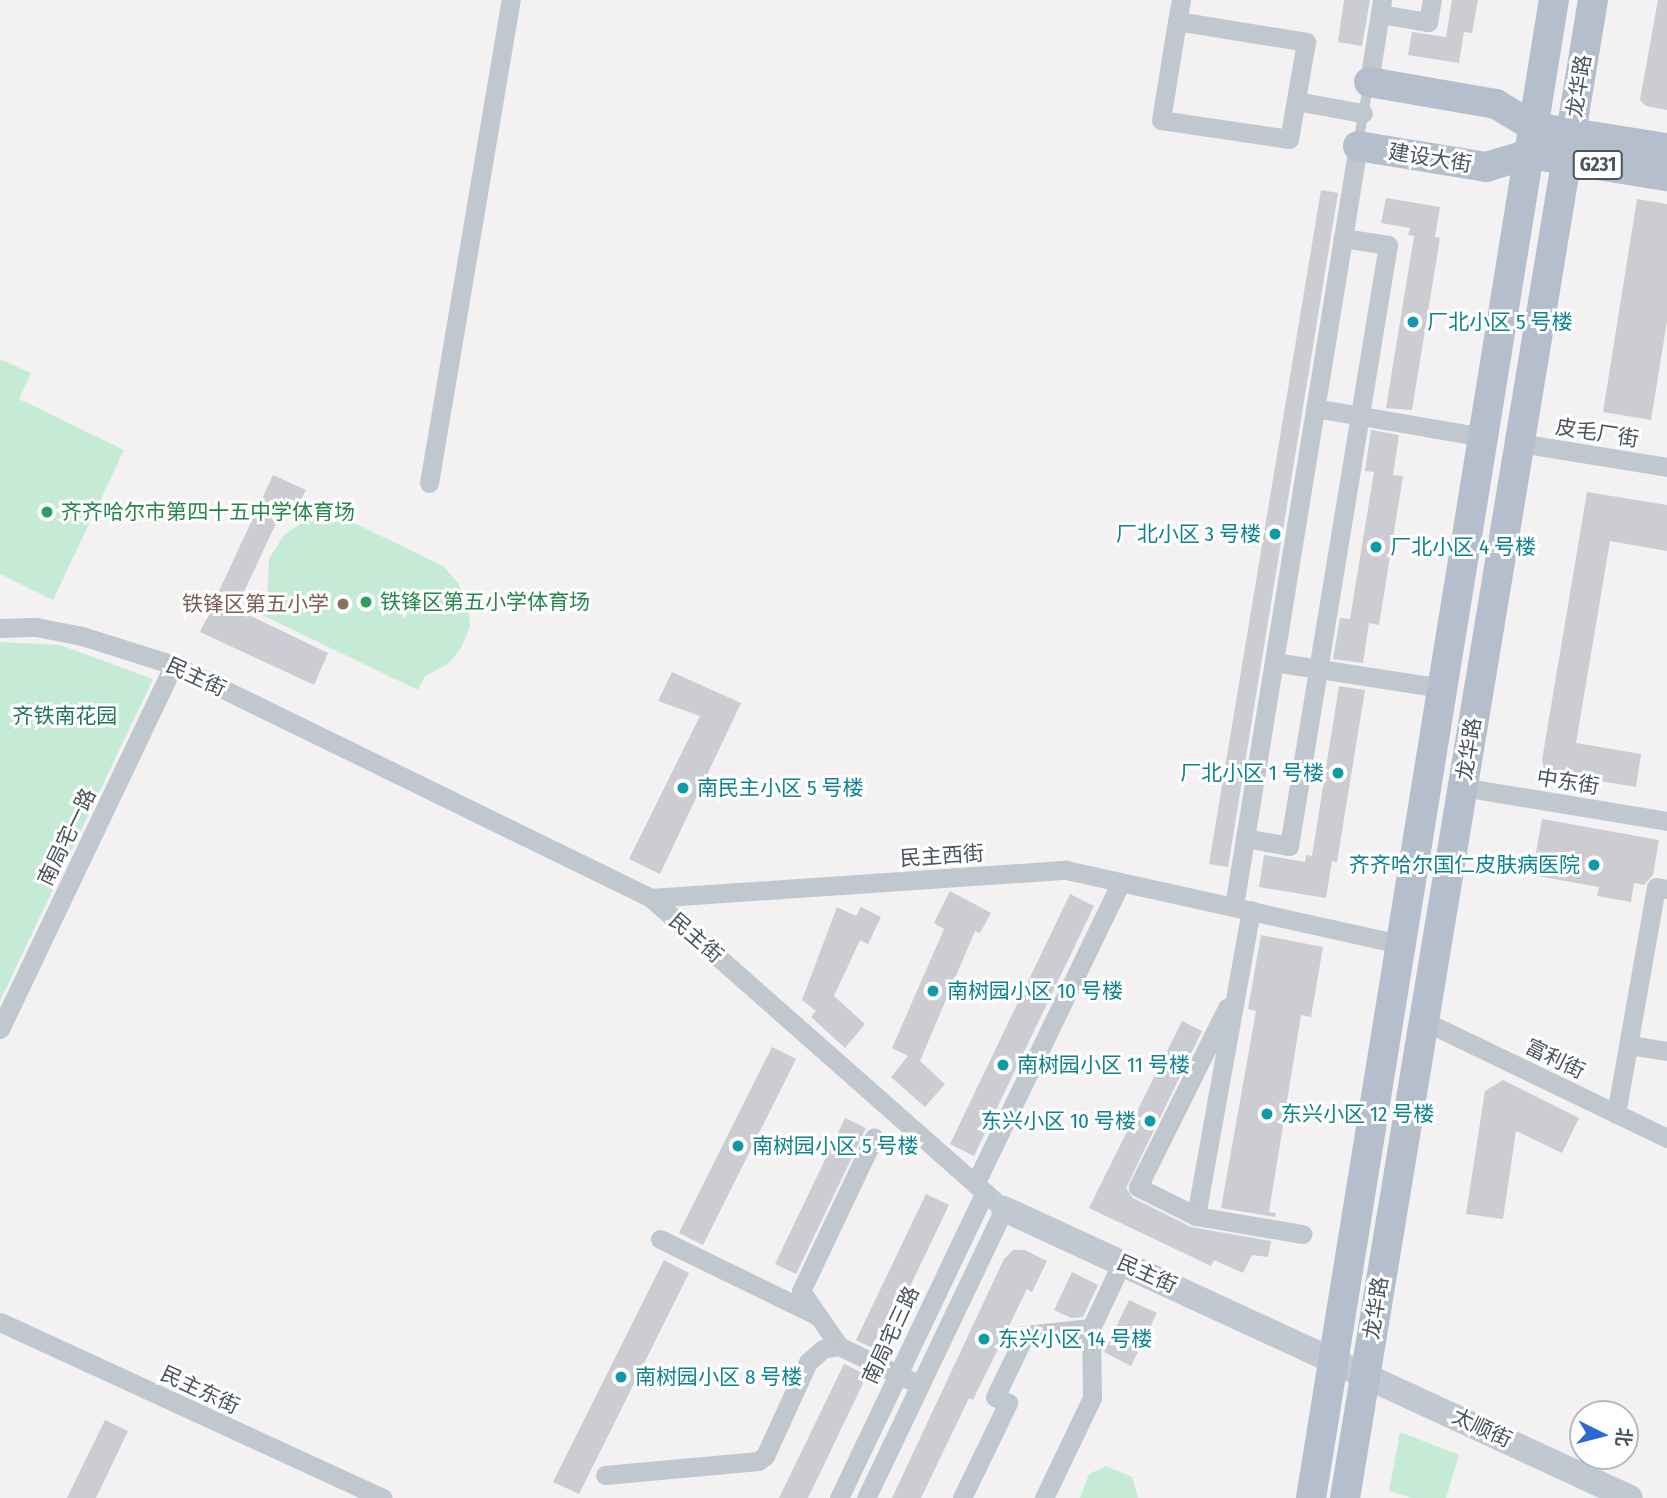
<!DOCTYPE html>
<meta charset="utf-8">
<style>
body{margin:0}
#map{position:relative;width:1667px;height:1498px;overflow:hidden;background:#f3f1f1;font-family:"Fira Sans Condensed","Noto Sans SC",sans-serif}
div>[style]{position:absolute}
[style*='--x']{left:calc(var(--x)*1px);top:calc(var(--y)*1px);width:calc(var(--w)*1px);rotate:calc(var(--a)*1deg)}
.green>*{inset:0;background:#c5ebd6}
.building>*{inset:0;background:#cbcdd3}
.lane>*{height:10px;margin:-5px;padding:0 5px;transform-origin:5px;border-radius:5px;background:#c1c7ce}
.street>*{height:19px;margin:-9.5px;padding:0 9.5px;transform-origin:9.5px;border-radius:9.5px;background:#c1c7ce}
.secondary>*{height:26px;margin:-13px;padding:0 13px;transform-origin:13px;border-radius:13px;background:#c1c8d2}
.primary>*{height:30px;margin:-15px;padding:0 15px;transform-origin:15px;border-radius:15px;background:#b4becc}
.dots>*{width:19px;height:19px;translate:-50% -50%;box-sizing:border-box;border:4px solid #fff;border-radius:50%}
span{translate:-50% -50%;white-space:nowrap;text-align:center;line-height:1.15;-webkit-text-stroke:6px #fff;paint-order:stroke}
.shield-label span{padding:2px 5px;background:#fff;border:2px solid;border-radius:5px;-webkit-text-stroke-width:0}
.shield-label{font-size:19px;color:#4b535c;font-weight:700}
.street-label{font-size:21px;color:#4b535c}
.culture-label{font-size:21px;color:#0d838f}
.left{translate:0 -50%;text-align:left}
.right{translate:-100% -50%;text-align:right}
.leisure-label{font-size:21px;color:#27864d}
.education-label{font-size:21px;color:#785e54}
.park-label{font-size:21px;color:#217753}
.north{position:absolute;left:1569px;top:1400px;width:70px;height:70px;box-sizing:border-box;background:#fff;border:2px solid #b7babe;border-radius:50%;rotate:96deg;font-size:19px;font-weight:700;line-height:28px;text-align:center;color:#4b535c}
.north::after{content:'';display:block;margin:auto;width:24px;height:32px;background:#2c68d2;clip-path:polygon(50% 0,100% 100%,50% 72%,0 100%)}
</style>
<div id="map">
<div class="green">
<div style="clip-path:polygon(0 359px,31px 373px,19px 399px,124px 450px,53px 600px,0 574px)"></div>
<div style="clip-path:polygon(324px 517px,348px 520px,443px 566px,458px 583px,468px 605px,470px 627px,461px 648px,448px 664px,425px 676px,418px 690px,260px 614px,267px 599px,269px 559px,284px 535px,304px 521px)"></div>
<div style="clip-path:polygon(0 642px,60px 645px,153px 679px,0 1001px)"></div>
<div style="clip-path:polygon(1400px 1432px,1459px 1455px,1446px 1498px,1413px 1498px,1389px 1491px)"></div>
<div style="clip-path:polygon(1106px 1466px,1132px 1477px,1138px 1498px,1080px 1498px,1089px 1474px)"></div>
</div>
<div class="building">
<div style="clip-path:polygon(1344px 0,1370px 0,1362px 46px,1338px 42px)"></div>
<div style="clip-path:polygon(1452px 0,1478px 0,1472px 33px,1464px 32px,1459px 63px,1408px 55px,1412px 32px,1446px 37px)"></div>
<div style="clip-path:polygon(1658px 0,1667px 0,1667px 110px,1646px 106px,1640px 100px)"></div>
<div style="clip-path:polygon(1321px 190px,1338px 193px,1228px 867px,1209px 864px)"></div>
<div style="clip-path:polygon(1386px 198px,1440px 207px,1435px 237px,1440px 238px,1412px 410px,1386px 408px,1414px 236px,1408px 235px,1410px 228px,1381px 223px)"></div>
<div style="clip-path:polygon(1637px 199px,1667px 204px,1667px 321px,1651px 420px,1603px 412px)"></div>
<div style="clip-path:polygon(1371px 430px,1399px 435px,1393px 475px,1403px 476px,1379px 625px,1369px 623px,1363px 663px,1333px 659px,1340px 618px,1350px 619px,1374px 472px,1365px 471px)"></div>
<div style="clip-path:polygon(273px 475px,306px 490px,297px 509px,285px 504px,236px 609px,328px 653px,314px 685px,200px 632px)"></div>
<div style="clip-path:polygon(1587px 492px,1667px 505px,1667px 551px,1610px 541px,1576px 743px,1641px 754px,1636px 787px,1552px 773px,1544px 769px,1542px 760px)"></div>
<div style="clip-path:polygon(672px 672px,741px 703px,660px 874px,629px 859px,700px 716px,658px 701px)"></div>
<div style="clip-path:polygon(1339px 686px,1365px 690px,1337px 862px,1332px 861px,1326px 898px,1259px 887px,1264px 855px,1305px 862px,1306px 855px,1312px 856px)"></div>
<div style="clip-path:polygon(1542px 819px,1659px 840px,1653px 875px,1644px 885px,1634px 883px,1631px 902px,1597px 896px,1599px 887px,1532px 875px)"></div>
<div style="clip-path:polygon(950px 891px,991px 913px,980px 933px,975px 931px,920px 1061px,945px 1084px,925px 1107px,891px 1077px,908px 1056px,892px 1048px,944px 929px,934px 923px)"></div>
<div style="clip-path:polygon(1070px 894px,1094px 906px,974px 1156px,950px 1144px)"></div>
<div style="clip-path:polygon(837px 907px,856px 916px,861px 907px,881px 917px,868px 944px,860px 940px,834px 996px,865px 1024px,845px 1048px,811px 1017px,816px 1011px,802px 1000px)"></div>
<div style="clip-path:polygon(1261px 935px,1323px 947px,1311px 1017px,1301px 1015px,1269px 1212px,1276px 1213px,1275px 1217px,1221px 1208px,1256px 1011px,1248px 1009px)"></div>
<div style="clip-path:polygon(1182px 1021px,1202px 1031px,1126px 1188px,1133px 1198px,1191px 1227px,1271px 1241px,1268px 1257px,1252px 1255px,1243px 1273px,1214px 1260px,1211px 1266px,1089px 1208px)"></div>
<div style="clip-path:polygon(772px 1047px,796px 1059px,703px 1245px,679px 1233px)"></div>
<div style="clip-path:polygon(1503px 1080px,1579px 1118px,1562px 1153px,1516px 1131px,1503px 1219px,1466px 1214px,1485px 1091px)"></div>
<div style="clip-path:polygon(845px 1118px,866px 1128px,796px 1274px,775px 1264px)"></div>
<div style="clip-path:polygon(926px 1194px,949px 1205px,879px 1351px,856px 1340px)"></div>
<div style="clip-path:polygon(1013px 1250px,1025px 1250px,1047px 1261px,1032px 1292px,1027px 1289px,973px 1400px,969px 1398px,921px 1498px,892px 1498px,1004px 1259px)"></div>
<div style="clip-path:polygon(664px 1260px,689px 1273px,579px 1494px,553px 1482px)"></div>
<div style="clip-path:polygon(1072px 1272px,1098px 1285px,1083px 1317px,1071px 1318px,1054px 1310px)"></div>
<div style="clip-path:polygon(1129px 1300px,1157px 1313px,1131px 1366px,1104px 1352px)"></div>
<div style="clip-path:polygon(844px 1364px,867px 1375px,808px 1498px,779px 1498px)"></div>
<div style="clip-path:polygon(105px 1420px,128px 1431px,96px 1498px,67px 1498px)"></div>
</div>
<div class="lane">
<div style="--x:1358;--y:144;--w:59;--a:-80.2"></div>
</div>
<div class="street">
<div style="--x:1380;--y:14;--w:49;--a:9.5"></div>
<div style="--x:1428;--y:22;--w:22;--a:-80"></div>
<div style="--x:1177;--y:21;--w:131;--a:9.2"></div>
<div style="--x:1306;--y:42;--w:98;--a:99.9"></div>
<div style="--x:1289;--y:139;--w:129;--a:-171.6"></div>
<div style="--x:1161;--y:120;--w:100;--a:-80.8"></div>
<div style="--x:1177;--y:21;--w:21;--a:-79"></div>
<div style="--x:1369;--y:82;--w:83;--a:-81"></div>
<div style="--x:1296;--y:101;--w:68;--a:10.2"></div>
<div style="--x:1315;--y:408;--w:170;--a:9.8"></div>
<div style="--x:1519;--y:443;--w:150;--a:9.2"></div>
<div style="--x:429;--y:483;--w:490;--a:-80.4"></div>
<div style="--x:0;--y:628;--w:36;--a:-2"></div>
<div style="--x:36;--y:627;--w:47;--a:11.1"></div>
<div style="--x:82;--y:636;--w:96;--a:17.5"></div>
<div style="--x:174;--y:665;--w:531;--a:26.03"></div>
<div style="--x:651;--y:898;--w:470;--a:41.4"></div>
<div style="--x:1004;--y:1209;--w:320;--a:115.5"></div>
<div style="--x:1274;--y:662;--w:170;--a:8.8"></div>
<div style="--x:1462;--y:787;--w:208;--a:9.4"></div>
<div style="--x:1245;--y:838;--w:45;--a:10.3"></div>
<div style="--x:1289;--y:846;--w:609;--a:-80.65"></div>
<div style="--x:1388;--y:245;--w:46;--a:-171.2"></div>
<div style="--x:651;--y:898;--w:416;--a:-3.9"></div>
<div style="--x:1066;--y:870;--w:342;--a:12.5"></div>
<div style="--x:1234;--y:906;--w:770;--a:-80.73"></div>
<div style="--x:1251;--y:910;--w:311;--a:100.2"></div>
<div style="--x:1196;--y:1216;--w:108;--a:9.6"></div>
<div style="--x:1424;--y:1021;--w:270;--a:25.7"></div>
<div style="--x:0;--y:1029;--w:403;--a:-64.5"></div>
<div style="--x:1629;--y:1045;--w:38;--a:9"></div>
<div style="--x:1616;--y:1114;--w:230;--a:-80"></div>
<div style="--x:1656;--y:887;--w:11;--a:10"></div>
<div style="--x:975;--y:1184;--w:335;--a:-64.2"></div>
<div style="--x:1196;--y:1216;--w:65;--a:-153.4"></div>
<div style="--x:1138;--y:1187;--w:200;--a:-63.6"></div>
<div style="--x:660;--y:1239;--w:176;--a:26"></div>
<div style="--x:0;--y:1322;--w:421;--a:24.7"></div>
<div style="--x:839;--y:1346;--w:67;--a:-124.6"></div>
<div style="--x:801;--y:1291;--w:170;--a:-64.6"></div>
<div style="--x:605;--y:1475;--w:154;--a:-5.2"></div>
<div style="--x:758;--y:1461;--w:9;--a:-36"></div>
<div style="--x:765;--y:1456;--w:103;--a:-65.4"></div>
<div style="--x:808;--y:1362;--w:20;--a:-41"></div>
<div style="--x:823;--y:1349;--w:16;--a:-11"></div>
<div style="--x:839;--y:1346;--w:90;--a:25.7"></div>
<div style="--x:839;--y:1498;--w:339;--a:-64.5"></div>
<div style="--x:962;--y:1498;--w:106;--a:-64.2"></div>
<div style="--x:1008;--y:1403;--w:14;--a:-155"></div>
<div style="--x:995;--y:1397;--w:69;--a:-64.2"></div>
<div style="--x:1025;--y:1335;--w:66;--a:-6.1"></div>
<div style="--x:1044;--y:1498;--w:111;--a:-64.4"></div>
<div style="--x:1092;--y:1398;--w:70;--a:-90.8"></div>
<div style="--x:1091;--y:1328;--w:73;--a:-64.8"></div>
</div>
<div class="secondary">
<div style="--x:1004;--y:1209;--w:689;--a:24.78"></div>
</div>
<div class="primary">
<div style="--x:1369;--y:82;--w:129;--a:9.8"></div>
<div style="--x:1496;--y:104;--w:44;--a:31.2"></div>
<div style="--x:1534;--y:127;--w:135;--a:9"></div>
<div style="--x:1358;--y:146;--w:130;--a:9.3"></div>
<div style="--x:1486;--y:167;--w:45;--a:-16.8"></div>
<div style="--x:1529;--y:154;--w:140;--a:9.1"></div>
<div style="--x:1311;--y:1498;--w:1518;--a:-80.79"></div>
<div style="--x:1345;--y:1498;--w:1518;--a:-80.6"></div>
</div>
<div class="dots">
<div style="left:1413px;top:322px;background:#0f9aa8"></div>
<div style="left:47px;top:512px;background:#2e9e5b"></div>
<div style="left:1275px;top:534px;background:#0f9aa8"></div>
<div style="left:1376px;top:547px;background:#0f9aa8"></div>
<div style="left:366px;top:602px;background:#2e9e5b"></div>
<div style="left:343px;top:604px;background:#8d6e63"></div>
<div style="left:1338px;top:773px;background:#0f9aa8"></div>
<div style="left:683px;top:788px;background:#0f9aa8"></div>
<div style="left:1594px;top:865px;background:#0f9aa8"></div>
<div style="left:933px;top:991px;background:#0f9aa8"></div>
<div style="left:1003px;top:1065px;background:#0f9aa8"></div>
<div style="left:1267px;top:1114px;background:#0f9aa8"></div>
<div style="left:1150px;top:1121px;background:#0f9aa8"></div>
<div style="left:738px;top:1146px;background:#0f9aa8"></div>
<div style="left:984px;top:1339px;background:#0f9aa8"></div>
<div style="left:621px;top:1377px;background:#0f9aa8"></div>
</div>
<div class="shield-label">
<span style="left:1598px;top:165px">G231</span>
</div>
<div class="street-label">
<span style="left:1579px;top:86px;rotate:-81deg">龙华路</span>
<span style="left:1430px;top:158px;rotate:9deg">建设大街</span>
<span style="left:1597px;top:433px;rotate:9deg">皮毛厂街</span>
<span style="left:196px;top:677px;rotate:25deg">民主街</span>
<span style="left:1469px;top:749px;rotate:-81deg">龙华路</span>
<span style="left:1568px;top:782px;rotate:9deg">中东街</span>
<span style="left:67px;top:837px;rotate:-64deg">南局宅一路</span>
<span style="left:942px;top:856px;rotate:-4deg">民主西街</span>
<span style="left:696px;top:938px;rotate:41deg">民主街</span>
<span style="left:1555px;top:1059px;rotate:26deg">富利街</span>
<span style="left:1147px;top:1274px;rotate:24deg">民主街</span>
<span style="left:1376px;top:1308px;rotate:-81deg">龙华路</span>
<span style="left:891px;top:1335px;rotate:-65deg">南局宅三路</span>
<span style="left:200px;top:1390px;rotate:25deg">民主东街</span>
<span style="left:1482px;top:1428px;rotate:25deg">太顺街</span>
</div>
<div class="culture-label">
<span class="left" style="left:1427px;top:322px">厂北小区 5 号楼</span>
<span class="right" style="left:1261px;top:534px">厂北小区 3 号楼</span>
<span class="left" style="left:1390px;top:547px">厂北小区 4 号楼</span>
<span class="right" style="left:1324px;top:773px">厂北小区 1 号楼</span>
<span class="left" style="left:697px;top:788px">南民主小区 5 号楼</span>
<span class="right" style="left:1580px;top:865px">齐齐哈尔国仁皮肤病医院</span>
<span class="left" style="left:947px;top:991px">南树园小区 10 号楼</span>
<span class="left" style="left:1017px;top:1065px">南树园小区 11 号楼</span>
<span class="left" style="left:1281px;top:1114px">东兴小区 12 号楼</span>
<span class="right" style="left:1136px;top:1121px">东兴小区 10 号楼</span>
<span class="left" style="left:752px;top:1146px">南树园小区 5 号楼</span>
<span class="left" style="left:998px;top:1339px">东兴小区 14 号楼</span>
<span class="left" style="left:635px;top:1377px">南树园小区 8 号楼</span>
</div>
<div class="leisure-label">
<span class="left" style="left:61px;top:512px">齐齐哈尔市第四十五中学体育场</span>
<span class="left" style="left:380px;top:602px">铁锋区第五小学体育场</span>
</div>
<div class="education-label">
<span class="right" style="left:329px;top:604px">铁锋区第五小学</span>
</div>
<div class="park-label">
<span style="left:65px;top:716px">齐铁南花园</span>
</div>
<div class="north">北</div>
</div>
